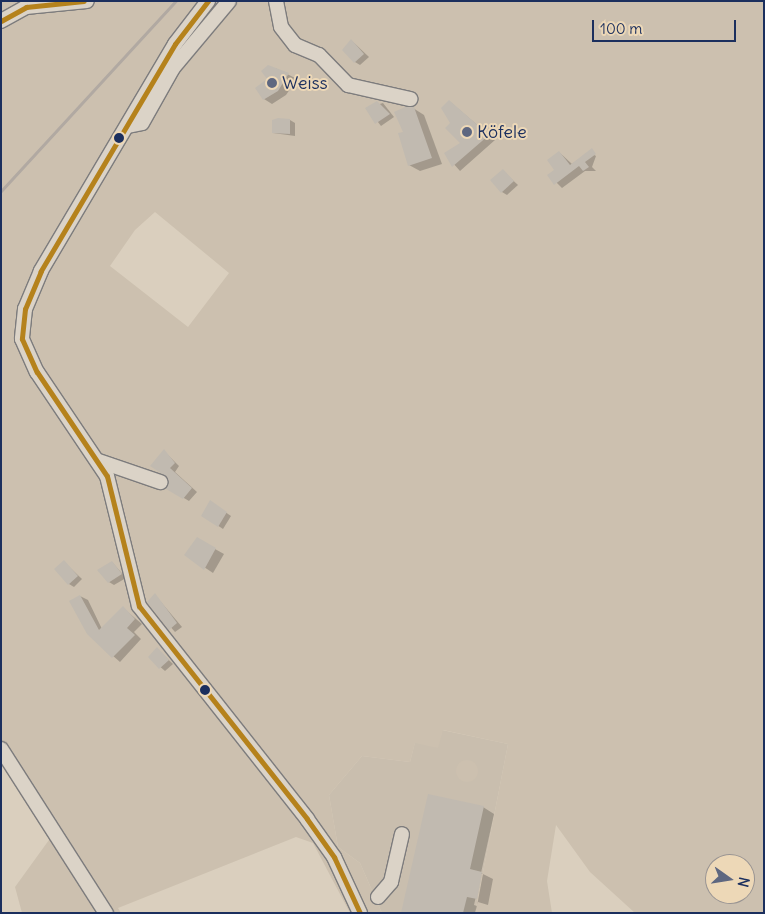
<!DOCTYPE html>
<meta charset="utf-8">
<style>
body{margin:0}
#map{position:relative;width:765px;height:914px;overflow:hidden;background:#dacfbe;font-family:Delius,sans-serif}
div>[style]{position:absolute}
[style*='--x']{left:calc(var(--x)*1px);top:calc(var(--y)*1px);width:calc(var(--w)*1px);rotate:calc(var(--a)*1deg)}
.built>*{inset:0;background:#c9beae}
.green>*{inset:0;background:#ccc0af}
.round{border-radius:50%}
.shadow>*{inset:0;background:#0003}
.stream>*{height:3px;margin:-1.5px;padding:0 1.5px;transform-origin:1.5px;border-radius:1.5px;background:#b1a9a2}
.building>*{inset:0;background:#c1bab0}
.roads{filter:drop-shadow(1px 0 #7d7c7d) drop-shadow(-1px 0 #7d7c7d) drop-shadow(0 1px #7d7c7d) drop-shadow(0 -1px #7d7c7d)}
.minor>*{height:14px;margin:-7px;padding:0 7px;transform-origin:7px;border-radius:7px;background:#dbd3c7}
.bus-1>*{height:5px;margin:-2.5px;padding:0 2.5px;transform-origin:2.5px;border-radius:2.5px;background:#b5821c}
.dots>*{width:14px;height:14px;translate:-50% -50%;box-sizing:border-box;border:2px solid #edd8b7;border-radius:50%}
span{translate:-50% -50%;white-space:nowrap;text-align:center;line-height:1.15;-webkit-text-stroke:4px #edd8b7;paint-order:stroke}
.poi-label{font-size:18px;color:#1b2f5e}
.left{translate:0 -50%;text-align:left}
.frame{position:absolute;inset:0;border:2px solid #1b2f5e;pointer-events:none}
.north{position:absolute;left:705px;top:854px;width:50px;height:50px;box-sizing:border-box;background:#edd8b7;border:1px solid #999493;border-radius:50%;rotate:103deg;font-size:14px;font-weight:700;line-height:20px;text-align:center;color:#1b2f5e}
.north::after{content:'';display:block;margin:auto;width:18px;height:22px;background:#5e6780;clip-path:polygon(50% 0,100% 100%,50% 72%,0 100%)}
.scale{position:absolute;left:592px;top:20px;width:144px;height:22px;box-sizing:border-box;border:2px solid #1b2f5e;border-top:0;padding-left:6px;font-size:15px;line-height:18px;white-space:nowrap;color:#1b2f5e;-webkit-text-stroke:4px #edd8b7;paint-order:stroke}
</style>
<div id="map">
<div class="built">
<div style="clip-path:polygon(442px 730px,508px 744px,475px 913px,382px 913px,360px 863px,338px 847px,329px 795px,362px 756px,410px 762px,415px 742px)"></div>
</div>
<div class="green">
<div style="clip-path:polygon(evenodd,1px 1px,764px 1px,764px 913px,635px 913px,590px 872px,556px 825px,547px 881px,552px 913px,475px 913px,508px 744px,443px 730px,438px 748px,415px 743px,410px 762px,362px 756px,329px 795px,338px 847px,360px 863px,382px 913px,350px 913px,313px 843px,296px 837px,118px 908px,121px 913px,22px 913px,15px 887px,54px 833px,1px 749px,1px 1px,155px 212px,229px 273px,188px 327px,110px 266px,135px 230px,155px 212px,1px 1px,715px 864px,745px 864px,745px 894px,715px 894px,715px 864px)"></div>
<div class="round" style="left:456px;top:760px;width:22px;height:22px"></div>
</div>
<div class="shadow">
<div style="clip-path:polygon(351px 40px,369px 57px,360px 65px,355px 62px)"></div>
<div style="clip-path:polygon(275px 68px,297px 79px,286px 95px,272px 104px,264px 99px,268px 79px,263px 71px)"></div>
<div style="clip-path:polygon(449px 101px,495px 140px,460px 171px,445px 154px,462px 143px,452px 123px)"></div>
<div style="clip-path:polygon(383px 103px,394px 117px,381px 126px,367px 108px)"></div>
<div style="clip-path:polygon(413px 108px,424px 115px,442px 164px,420px 171px,409px 165px)"></div>
<div style="clip-path:polygon(290px 120px,295px 123px,295px 136px,273px 133px,273px 121px)"></div>
<div style="clip-path:polygon(559px 152px,572px 164px,589px 152px,596px 156px,592px 167px,596px 171px,585px 171px,562px 188px,549px 175px,555px 170px)"></div>
<div style="clip-path:polygon(503px 171px,518px 185px,507px 195px,502px 192px)"></div>
<div style="clip-path:polygon(164px 451px,179px 466px,175px 472px,197px 492px,189px 501px,167px 488px)"></div>
<div style="clip-path:polygon(215px 505px,231px 516px,223px 529px,202px 515px)"></div>
<div style="clip-path:polygon(197px 539px,224px 554px,213px 573px,186px 555px)"></div>
<div style="clip-path:polygon(64px 562px,82px 579px,74px 587px,69px 584px)"></div>
<div style="clip-path:polygon(112px 562px,126px 578px,114px 585px,109px 582px)"></div>
<div style="clip-path:polygon(155px 595px,182px 627px,175px 632px,149px 602px)"></div>
<div style="clip-path:polygon(80px 596px,88px 600px,102px 629px,123px 608px,142px 624px,134px 632px,141px 639px,120px 662px,88px 634px)"></div>
<div style="clip-path:polygon(157px 649px,173px 664px,165px 671px,149px 657px)"></div>
<div style="clip-path:polygon(evenodd,483px 807px,494px 814px,481px 873px,493px 879px,488px 905px,478px 902px,475px 913px,403px 913px,483px 807px,481px 874px,483px 874px,477px 906px,474px 905px,481px 874px)"></div>
</div>
<div class="stream">
<div style="--x:1;--y:191;--w:258;--a:-47.4"></div>
</div>
<div class="building">
<div style="clip-path:polygon(351px 39px,364px 54px,354px 63px,342px 50px)"></div>
<div style="clip-path:polygon(268px 65px,289px 73px,278px 91px,263px 100px,255px 88px,267px 79px,261px 71px)"></div>
<div style="clip-path:polygon(449px 100px,489px 135px,452px 167px,444px 153px,460px 143px,445px 128px,450px 123px,441px 108px)"></div>
<div style="clip-path:polygon(377px 101px,390px 114px,375px 124px,365px 108px)"></div>
<div style="clip-path:polygon(405px 107px,414px 107px,432px 158px,408px 166px,398px 133px,403px 132px,394px 112px)"></div>
<div style="clip-path:polygon(278px 118px,290px 119px,290px 134px,272px 133px,272px 120px)"></div>
<div style="clip-path:polygon(592px 148px,596px 154px,585px 162px,589px 167px,583px 171px,579px 166px,554px 185px,547px 175px,554px 170px,547px 160px,559px 151px,570px 165px)"></div>
<div style="clip-path:polygon(503px 169px,514px 181px,501px 193px,490px 180px)"></div>
<div style="clip-path:polygon(164px 449px,175px 463px,170px 468px,192px 488px,183px 499px,166px 489px,167px 477px,150px 466px)"></div>
<div style="clip-path:polygon(210px 500px,227px 512px,218px 527px,201px 516px)"></div>
<div style="clip-path:polygon(197px 537px,216px 548px,204px 570px,184px 555px)"></div>
<div style="clip-path:polygon(64px 560px,78px 576px,68px 585px,54px 569px)"></div>
<div style="clip-path:polygon(112px 561px,122px 574px,108px 583px,97px 570px)"></div>
<div style="clip-path:polygon(155px 593px,177px 623px,169px 630px,147px 602px)"></div>
<div style="clip-path:polygon(80px 595px,99px 630px,123px 606px,135px 619px,127px 628px,135px 635px,112px 658px,87px 634px,69px 601px)"></div>
<div style="clip-path:polygon(157px 647px,169px 660px,159px 669px,148px 657px)"></div>
<div style="clip-path:polygon(428px 794px,484px 806px,470px 869px,482px 872px,477px 899px,467px 897px,463px 913px,401px 913px)"></div>
</div>
<div class="roads">
<div class="minor">
<div style="--x:208;--y:1;--w:54;--a:127.5"></div>
<div style="--x:175;--y:44;--w:264;--a:120.6"></div>
<div style="--x:41;--y:271;--w:41;--a:112.8"></div>
<div style="--x:25;--y:309;--w:30;--a:96"></div>
<div style="--x:22;--y:339;--w:36;--a:66"></div>
<div style="--x:37;--y:372;--w:125;--a:56.1"></div>
<div style="--x:107;--y:476;--w:134;--a:76.2"></div>
<div style="--x:139;--y:606;--w:271;--a:51.7"></div>
<div style="--x:307;--y:819;--w:47;--a:54.6"></div>
<div style="--x:334;--y:857;--w:62;--a:65.1"></div>
<div style="--x:276;--y:1;--w:26;--a:79"></div>
<div style="--x:281;--y:27;--w:23;--a:52"></div>
<div style="--x:295;--y:45;--w:26;--a:23"></div>
<div style="--x:319;--y:55;--w:42;--a:46"></div>
<div style="--x:348;--y:85;--w:64;--a:12.7"></div>
<div style="--x:1;--y:21;--w:29;--a:-29"></div>
<div style="--x:26;--y:7;--w:61;--a:-5.6"></div>
<div style="--x:128;--y:126;--w:14;--a:-12"></div>
<div style="--x:142;--y:123;--w:63;--a:-60.6"></div>
<div style="--x:173;--y:68;--w:87;--a:-50.1"></div>
<div style="--x:99;--y:461;--w:65;--a:19"></div>
<div style="--x:1;--y:749;--w:195;--a:57.4"></div>
<div style="--x:378;--y:897;--w:20;--a:-49"></div>
<div style="--x:391;--y:882;--w:49;--a:-77.1"></div>
</div>
</div>
<div class="bus-1">
<div style="--x:208;--y:1;--w:54;--a:127.5"></div>
<div style="--x:175;--y:44;--w:264;--a:120.6"></div>
<div style="--x:41;--y:271;--w:41;--a:112.8"></div>
<div style="--x:25;--y:309;--w:30;--a:96"></div>
<div style="--x:22;--y:339;--w:36;--a:66"></div>
<div style="--x:37;--y:372;--w:125;--a:56.1"></div>
<div style="--x:107;--y:476;--w:134;--a:76.2"></div>
<div style="--x:139;--y:606;--w:271;--a:51.7"></div>
<div style="--x:307;--y:819;--w:47;--a:54.6"></div>
<div style="--x:334;--y:857;--w:62;--a:65.1"></div>
<div style="--x:1;--y:21;--w:29;--a:-29"></div>
<div style="--x:26;--y:7;--w:58;--a:-5.9"></div>
</div>
<div class="dots">
<div style="left:272px;top:83px;background:#5e6780"></div>
<div style="left:467px;top:132px;background:#5e6780"></div>
<div style="left:119px;top:138px;background:#1b2f5e"></div>
<div style="left:205px;top:690px;background:#1b2f5e"></div>
</div>
<div class="poi-label">
<span class="left" style="left:282px;top:83px">Weiss</span>
<span class="left" style="left:477px;top:132px">Köfele</span>
</div>
<div class="frame"></div>
<div class="north">N</div>
<div class="scale">100 m</div>
</div>
